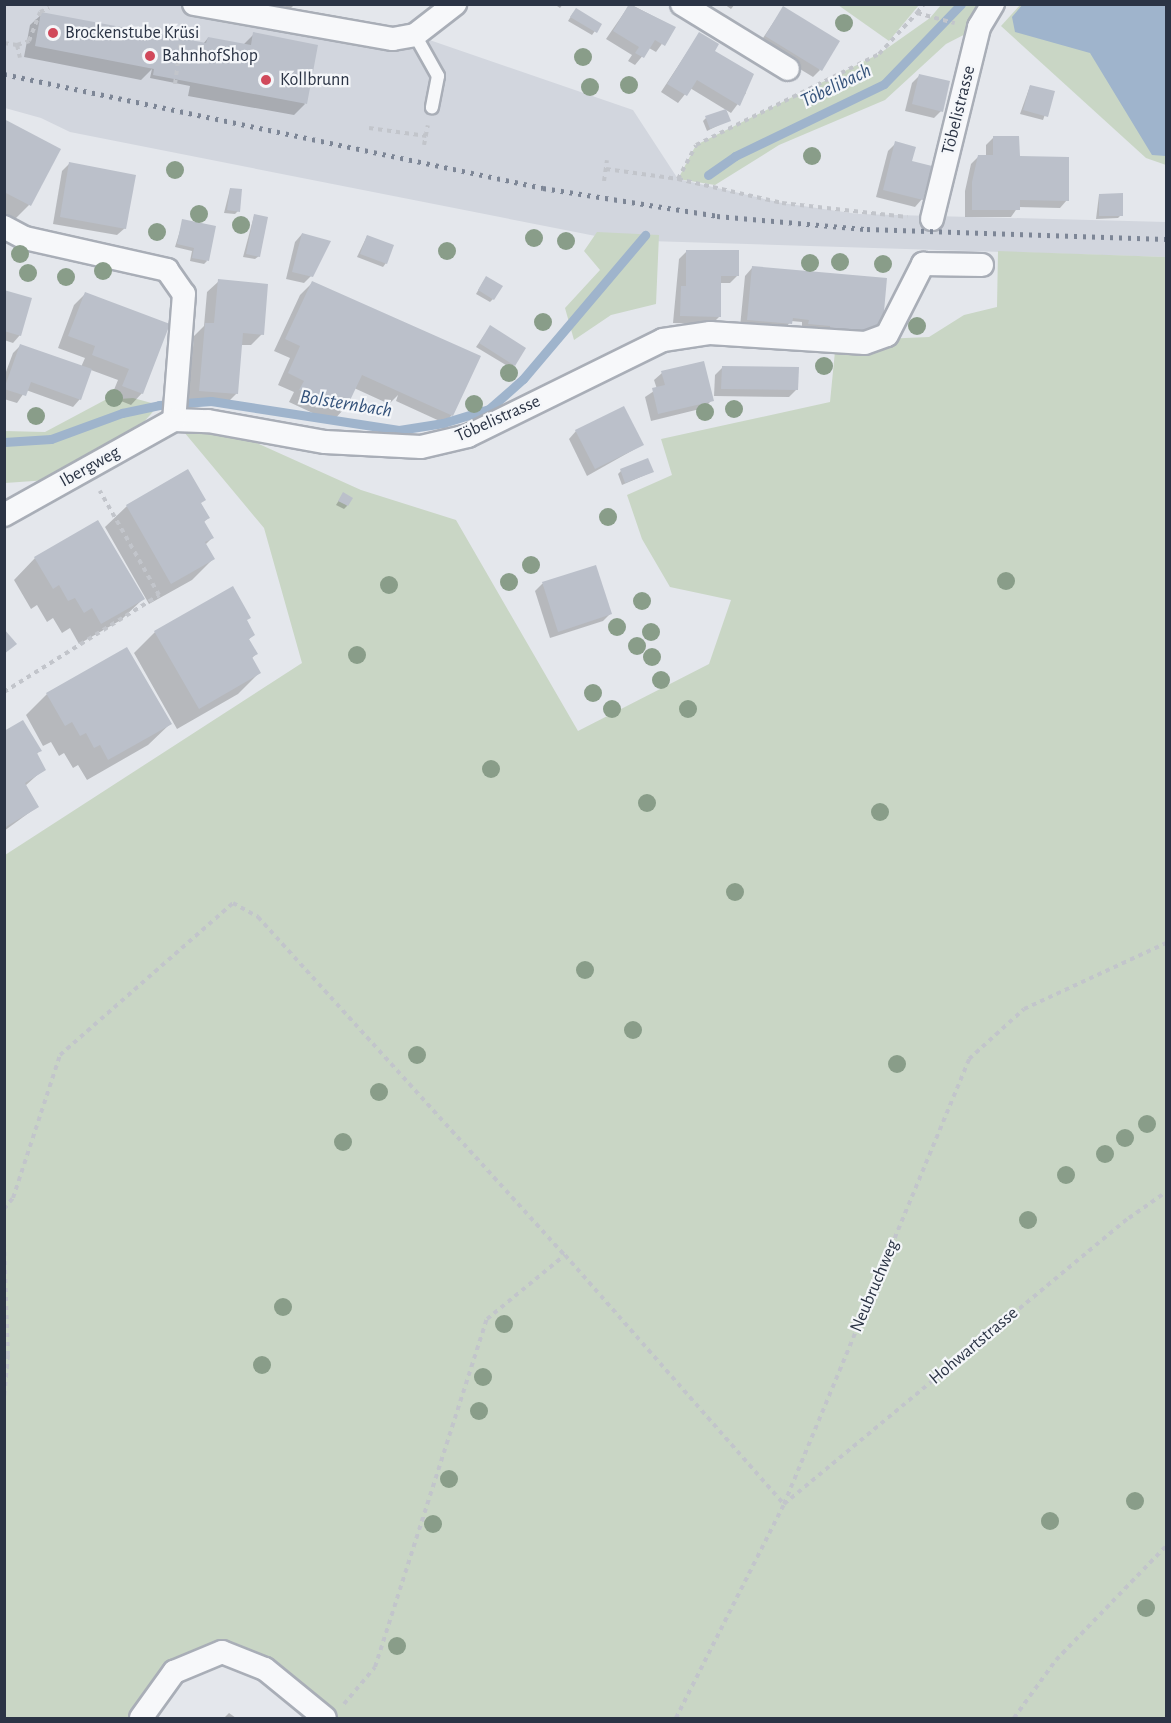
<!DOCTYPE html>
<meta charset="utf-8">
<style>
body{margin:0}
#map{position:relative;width:1171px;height:1723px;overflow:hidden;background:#e4e7ec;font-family:"Alegreya Sans",sans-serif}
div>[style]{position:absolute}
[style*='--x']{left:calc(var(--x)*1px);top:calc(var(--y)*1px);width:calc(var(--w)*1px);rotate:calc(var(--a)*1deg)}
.built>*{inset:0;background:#d2d6de}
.green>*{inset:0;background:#c9d6c5}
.water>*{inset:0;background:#9fb4cc}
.shadow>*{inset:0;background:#0003}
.stream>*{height:9px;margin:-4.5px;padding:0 4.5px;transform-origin:4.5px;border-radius:4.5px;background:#9fb4cc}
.building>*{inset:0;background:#bbc0ca}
.path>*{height:4px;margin-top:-2px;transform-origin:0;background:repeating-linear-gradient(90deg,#c2c5cb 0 4.5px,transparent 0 9px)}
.roads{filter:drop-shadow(2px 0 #a9aeb7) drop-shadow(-2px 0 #a9aeb7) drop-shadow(0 2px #a9aeb7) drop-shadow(0 -2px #a9aeb7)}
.service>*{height:12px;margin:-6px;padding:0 6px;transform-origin:6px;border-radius:6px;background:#f7f8fa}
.minor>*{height:22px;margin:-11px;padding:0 11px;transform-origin:11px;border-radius:11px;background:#f7f8fa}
.rail>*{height:4.5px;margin-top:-2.25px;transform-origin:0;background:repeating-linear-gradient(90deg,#7d8696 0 3px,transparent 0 9px)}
.trees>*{width:18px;height:18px;margin:-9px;border-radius:50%;background:#899d89}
.dots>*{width:16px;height:16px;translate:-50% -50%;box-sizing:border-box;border:3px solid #f4f6f9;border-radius:50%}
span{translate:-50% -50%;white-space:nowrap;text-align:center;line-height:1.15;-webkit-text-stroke:4.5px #f4f6f9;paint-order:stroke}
.poi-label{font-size:18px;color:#2b3445}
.left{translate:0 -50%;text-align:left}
.street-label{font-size:18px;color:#2b3445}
.water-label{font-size:20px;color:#34527a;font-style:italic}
.frame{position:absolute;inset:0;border:6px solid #2b3445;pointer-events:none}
</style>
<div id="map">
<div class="built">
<div style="clip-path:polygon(4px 5px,194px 5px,415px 35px,633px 110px,678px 179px,782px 203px,858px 214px,1166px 222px,1166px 257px,616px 240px,70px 132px,41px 118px,5px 108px)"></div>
</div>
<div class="green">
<div style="clip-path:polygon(838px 5px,919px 5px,889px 41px)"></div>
<div style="clip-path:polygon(941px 5px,993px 5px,979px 27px,946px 44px,885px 100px,779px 145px,715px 185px,678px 179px,696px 145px,879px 54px,930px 18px)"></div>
<div style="clip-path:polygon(1020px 5px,1166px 5px,1166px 165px,1146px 158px,1001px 26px)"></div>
<div style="clip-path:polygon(597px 232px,659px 235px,656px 304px,611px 315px,574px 340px,565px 308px,600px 270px,584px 251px)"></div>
<div style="clip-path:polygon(998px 251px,1166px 257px,1166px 1718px,325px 1718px,222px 1652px,174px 1672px,141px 1718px,5px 1718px,5px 855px,302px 663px,264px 528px,174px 420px,208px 421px,361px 490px,456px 520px,578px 731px,709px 664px,731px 600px,670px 587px,642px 539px,627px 495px,672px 475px,661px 439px,830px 402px,836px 341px,929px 337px,964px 315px,997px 307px)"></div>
<div style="clip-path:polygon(133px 398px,159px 405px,142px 424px,48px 480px,5px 483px,4px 431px,45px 432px,105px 400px)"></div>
</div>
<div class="water">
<div style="clip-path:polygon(1023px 4px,1166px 5px,1166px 156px,1152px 155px,1090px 53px,1015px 32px,1012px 17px)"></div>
</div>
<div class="shadow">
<div style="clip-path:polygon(272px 4px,295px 4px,291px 8px)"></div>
<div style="clip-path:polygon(554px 4px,563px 4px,560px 8px)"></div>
<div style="clip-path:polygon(630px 4px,674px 27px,656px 52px,649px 48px,635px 65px,628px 61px,632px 55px,606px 39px)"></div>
<div style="clip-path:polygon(697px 4px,714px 4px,708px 11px)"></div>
<div style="clip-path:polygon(724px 4px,735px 4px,731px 9px)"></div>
<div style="clip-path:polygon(783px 8px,820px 70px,813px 77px,759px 44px)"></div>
<div style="clip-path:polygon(573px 13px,600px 24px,592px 35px,568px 21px)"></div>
<div style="clip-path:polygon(42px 14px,203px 44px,208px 38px,243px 45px,254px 34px,305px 104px,294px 115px,188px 96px,190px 86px,150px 78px,152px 69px,141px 80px,24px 57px,30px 25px)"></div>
<div style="clip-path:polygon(699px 34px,746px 93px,731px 113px,690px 88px,678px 103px,661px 92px)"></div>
<div style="clip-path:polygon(920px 75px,941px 111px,934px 118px,905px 111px,912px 83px)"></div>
<div style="clip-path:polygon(1030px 86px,1053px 92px,1043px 120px,1020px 114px)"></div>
<div style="clip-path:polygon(706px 118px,729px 120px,707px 131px,703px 121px)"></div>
<div style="clip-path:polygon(4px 121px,29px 205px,8px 226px,4px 224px)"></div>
<div style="clip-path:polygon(994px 137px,1019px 157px,1067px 200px,1060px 208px,1018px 207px,1011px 217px,965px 217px,965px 191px,971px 164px,979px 156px,986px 157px,986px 145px)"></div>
<div style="clip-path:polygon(896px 143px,910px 162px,922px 199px,915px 207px,876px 197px,888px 151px)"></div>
<div style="clip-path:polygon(69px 164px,125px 228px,117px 235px,53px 224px,62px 171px)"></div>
<div style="clip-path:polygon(230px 189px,238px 211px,235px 214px,224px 213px)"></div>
<div style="clip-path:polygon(1099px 195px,1121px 215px,1118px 218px,1096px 219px)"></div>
<div style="clip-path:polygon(254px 216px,259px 256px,255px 259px,243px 257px)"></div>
<div style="clip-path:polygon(183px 221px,207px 261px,204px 264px,190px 261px,192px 251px,175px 247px)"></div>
<div style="clip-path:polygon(302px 234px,311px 276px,304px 283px,286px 279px,295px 242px)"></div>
<div style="clip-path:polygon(367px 236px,386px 263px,383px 267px,357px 257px)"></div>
<div style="clip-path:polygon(687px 251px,738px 275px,730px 283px,720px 283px,720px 316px,712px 324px,673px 323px,679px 259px)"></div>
<div style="clip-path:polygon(752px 268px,881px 334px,802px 331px,802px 322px,791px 321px,783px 331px,740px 327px,745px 276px)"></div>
<div style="clip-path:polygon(219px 281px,262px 334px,251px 345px,241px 345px,237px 393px,225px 405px,188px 402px,194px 336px,204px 326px,207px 292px)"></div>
<div style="clip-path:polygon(483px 282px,493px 299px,490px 302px,476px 294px)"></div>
<div style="clip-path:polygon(312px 283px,452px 415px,444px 423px,396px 401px,398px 395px,389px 404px,354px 388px,343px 410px,332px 422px,289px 402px,294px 392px,278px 385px,290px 358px,274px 351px,300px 295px)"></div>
<div style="clip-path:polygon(4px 292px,20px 335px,13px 343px,4px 340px)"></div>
<div style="clip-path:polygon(85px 294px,168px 325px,142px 393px,131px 405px,111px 397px,118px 380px,91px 370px,80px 399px,73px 407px,26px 390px,17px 403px,4px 399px,4px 377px,13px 353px,20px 346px,81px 367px,85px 358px,58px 348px,74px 305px)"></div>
<div style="clip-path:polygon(490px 327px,514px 365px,511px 368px,476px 347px)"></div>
<div style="clip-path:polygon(722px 368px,797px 389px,789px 397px,714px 396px,715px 375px)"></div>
<div style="clip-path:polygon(662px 373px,712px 400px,704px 408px,651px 421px,645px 397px,657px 389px,654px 380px)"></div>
<div style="clip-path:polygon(576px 431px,642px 445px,587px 476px,569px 439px)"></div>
<div style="clip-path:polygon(621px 471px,652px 472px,622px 485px,618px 474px)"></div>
<div style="clip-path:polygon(343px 494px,347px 506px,344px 509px,336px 505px)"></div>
<div style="clip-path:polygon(200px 504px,208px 518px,203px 523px,212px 538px,205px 545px,213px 559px,192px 580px,149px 604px,105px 527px,127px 506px)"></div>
<div style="clip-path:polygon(35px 558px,143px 599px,121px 620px,79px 644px,70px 628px,62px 633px,53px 618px,47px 622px,37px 605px,31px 609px,14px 580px)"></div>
<div style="clip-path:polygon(595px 567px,611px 613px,603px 621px,550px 638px,535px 591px,542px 584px)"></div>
<div style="clip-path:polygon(245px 621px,253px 635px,248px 640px,256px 654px,251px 659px,259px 673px,238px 694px,177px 729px,134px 653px,155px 632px)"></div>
<div style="clip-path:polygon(47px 694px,170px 724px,148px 745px,87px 780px,78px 765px,73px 768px,64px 753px,59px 756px,51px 742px,43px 746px,26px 715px)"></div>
<div style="clip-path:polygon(4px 733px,40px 750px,36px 755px,44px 769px,25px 786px,37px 807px,4px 831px)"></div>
<div style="clip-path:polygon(229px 1713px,236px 1718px,224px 1718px)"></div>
</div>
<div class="stream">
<div style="--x:708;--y:175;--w:33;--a:-35"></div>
<div style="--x:735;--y:156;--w:165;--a:-25.8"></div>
<div style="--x:884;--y:84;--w:111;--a:-46.1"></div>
<div style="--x:4;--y:442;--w:47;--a:-3.7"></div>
<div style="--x:51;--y:439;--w:76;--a:-20.1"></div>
<div style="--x:122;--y:413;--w:38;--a:-12"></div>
<div style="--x:159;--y:405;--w:52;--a:-4.4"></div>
<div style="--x:211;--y:401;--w:190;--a:8.8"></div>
<div style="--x:399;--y:430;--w:45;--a:-9"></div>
<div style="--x:443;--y:423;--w:48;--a:-16.9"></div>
<div style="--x:489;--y:409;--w:45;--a:-41.4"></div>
<div style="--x:523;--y:379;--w:189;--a:-49.7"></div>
</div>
<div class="building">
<div style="clip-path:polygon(629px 4px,676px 27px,665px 46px,655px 40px,644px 58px,635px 53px,639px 47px,613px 31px)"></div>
<div style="clip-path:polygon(783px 6px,840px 41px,822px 71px,765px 36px)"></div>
<div style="clip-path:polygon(576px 8px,602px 24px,597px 33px,570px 17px)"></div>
<div style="clip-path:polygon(41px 12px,206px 43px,208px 37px,251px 45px,253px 32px,318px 45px,307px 104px,153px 75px,154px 69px,35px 46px)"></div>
<div style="clip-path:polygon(699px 32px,719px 44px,715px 51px,754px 74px,740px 106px,697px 80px,687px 96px,667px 84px)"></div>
<div style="clip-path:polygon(919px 74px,950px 81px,943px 112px,912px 104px)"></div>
<div style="clip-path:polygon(1030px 85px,1055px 91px,1048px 117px,1023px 110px)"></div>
<div style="clip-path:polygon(726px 109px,731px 121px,710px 129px,705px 116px)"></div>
<div style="clip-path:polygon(4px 119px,61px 149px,31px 206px,4px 192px)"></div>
<div style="clip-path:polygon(993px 136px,1019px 136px,1020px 156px,1069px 157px,1069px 201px,1020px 200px,1020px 210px,972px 210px,972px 182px,978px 155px,993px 155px)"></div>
<div style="clip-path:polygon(895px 141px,916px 147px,912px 161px,932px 166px,923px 200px,883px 190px)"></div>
<div style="clip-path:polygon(69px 162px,136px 175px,126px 229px,60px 217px)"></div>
<div style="clip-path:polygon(230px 188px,242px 189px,240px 212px,227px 210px)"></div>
<div style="clip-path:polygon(1123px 193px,1123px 216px,1099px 216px,1099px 194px)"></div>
<div style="clip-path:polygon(254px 214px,268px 217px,260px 257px,246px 254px)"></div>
<div style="clip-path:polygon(182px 219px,216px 226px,209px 261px,192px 258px,194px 248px,177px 244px)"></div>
<div style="clip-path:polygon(302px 233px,331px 241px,313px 277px,292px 272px)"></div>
<div style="clip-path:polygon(367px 235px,394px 245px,387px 264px,360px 254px)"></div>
<div style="clip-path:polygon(686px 250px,739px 250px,739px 276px,721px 276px,721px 317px,680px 316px,681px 286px,686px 286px)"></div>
<div style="clip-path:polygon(752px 266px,887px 278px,882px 334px,830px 330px,830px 326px,808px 324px,809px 320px,793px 318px,792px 324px,747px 320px)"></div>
<div style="clip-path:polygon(486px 276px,503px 286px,494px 300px,478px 290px)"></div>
<div style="clip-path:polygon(218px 279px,268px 284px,264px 335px,243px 333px,238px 394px,199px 391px,205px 323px,214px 323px)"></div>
<div style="clip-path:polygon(312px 281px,481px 356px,453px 416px,362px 375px,345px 411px,299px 390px,304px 381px,288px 373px,300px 346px,285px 339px)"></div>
<div style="clip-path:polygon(4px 290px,32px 298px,21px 336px,4px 331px)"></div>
<div style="clip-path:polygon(85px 292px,170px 324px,143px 394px,122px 386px,129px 369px,92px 355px,95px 346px,68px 336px)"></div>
<div style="clip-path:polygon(490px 325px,526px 348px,515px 366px,479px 343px)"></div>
<div style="clip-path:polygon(20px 344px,92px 369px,81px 400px,31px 382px,26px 396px,4px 389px)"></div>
<div style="clip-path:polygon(704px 361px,714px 401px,658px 414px,652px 388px,665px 385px,661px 371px)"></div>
<div style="clip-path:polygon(722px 366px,799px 367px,798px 390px,721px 389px)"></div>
<div style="clip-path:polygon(624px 406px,644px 445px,595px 469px,575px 430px)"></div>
<div style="clip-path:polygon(648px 458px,654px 472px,625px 483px,620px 469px)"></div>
<div style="clip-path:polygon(188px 469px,206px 500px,201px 503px,210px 518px,204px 521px,214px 538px,205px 542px,215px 559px,171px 584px,126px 505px)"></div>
<div style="clip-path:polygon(343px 492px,353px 498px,348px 506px,338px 501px)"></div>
<div style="clip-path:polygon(98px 520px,145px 599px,101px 624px,92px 608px,84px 613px,75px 598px,68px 601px,59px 585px,53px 589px,34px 557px)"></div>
<div style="clip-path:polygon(596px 565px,612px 614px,558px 632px,542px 582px)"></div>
<div style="clip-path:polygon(233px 586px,251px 618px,247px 620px,255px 635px,249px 639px,258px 654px,252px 657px,261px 673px,199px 709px,154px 631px)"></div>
<div style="clip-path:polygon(4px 629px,17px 644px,4px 654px)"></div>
<div style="clip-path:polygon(127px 647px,172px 724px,108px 760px,100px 745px,94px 748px,86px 733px,80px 736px,72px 722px,65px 726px,46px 693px)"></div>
<div style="clip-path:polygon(23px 720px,42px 751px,37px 753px,46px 770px,25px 783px,39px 807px,4px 828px,4px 731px)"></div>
</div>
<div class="path">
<div style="--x:917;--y:13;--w:11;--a:-52"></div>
<div style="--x:4;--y:43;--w:13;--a:9"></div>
<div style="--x:17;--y:45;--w:13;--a:77"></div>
<div style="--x:17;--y:45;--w:13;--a:-18"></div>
<div style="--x:29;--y:41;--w:31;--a:-69"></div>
<div style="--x:40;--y:12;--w:10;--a:-24"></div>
<div style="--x:175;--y:84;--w:44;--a:-82.2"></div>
<div style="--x:181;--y:40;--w:11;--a:-52"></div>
<div style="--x:369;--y:128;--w:58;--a:8"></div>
<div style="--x:424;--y:145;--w:20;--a:-79"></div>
<div style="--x:606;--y:169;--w:73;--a:7.9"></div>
<div style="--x:678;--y:179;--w:38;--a:-62"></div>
<div style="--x:696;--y:145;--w:204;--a:-26.4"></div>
<div style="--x:879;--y:54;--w:56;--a:-47.2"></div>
<div style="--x:917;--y:13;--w:39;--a:15"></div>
<div style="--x:678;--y:179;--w:107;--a:13"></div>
<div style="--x:782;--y:203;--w:126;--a:6.4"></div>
<div style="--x:604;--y:181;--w:21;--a:-82"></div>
<div style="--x:4;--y:692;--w:183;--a:-32"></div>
<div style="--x:159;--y:595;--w:120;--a:-119.6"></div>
<div style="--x:4;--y:1209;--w:14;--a:-51"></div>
<div style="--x:13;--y:1198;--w:151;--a:-71.8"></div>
<div style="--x:60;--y:1055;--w:230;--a:-41.3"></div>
<div style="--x:233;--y:903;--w:29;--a:29"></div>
<div style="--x:258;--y:917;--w:457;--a:47.8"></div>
<div style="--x:565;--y:1255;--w:332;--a:48.7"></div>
<div style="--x:784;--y:1504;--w:448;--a:-39.7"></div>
<div style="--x:1129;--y:1218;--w:45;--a:-35.1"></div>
<div style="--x:4;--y:1243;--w:112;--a:88"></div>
<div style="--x:8;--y:1355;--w:43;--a:95.3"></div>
<div style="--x:344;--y:1704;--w:48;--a:-50"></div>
<div style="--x:375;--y:1667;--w:366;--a:-72.2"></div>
<div style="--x:487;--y:1319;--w:101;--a:-39.4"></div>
<div style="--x:676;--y:1718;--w:240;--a:-63.2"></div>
<div style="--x:784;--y:1504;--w:482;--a:-67.4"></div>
<div style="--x:969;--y:1059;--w:74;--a:-42.3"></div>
<div style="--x:1024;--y:1009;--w:157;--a:-24.9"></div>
<div style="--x:1014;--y:1718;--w:72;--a:-54.1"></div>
<div style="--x:1056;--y:1660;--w:158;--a:-46"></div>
</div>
<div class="roads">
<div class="service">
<div style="--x:415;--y:35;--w:47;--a:60.7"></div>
<div style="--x:438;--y:76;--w:32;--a:101"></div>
</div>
<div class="minor">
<div style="--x:194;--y:4;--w:202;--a:10"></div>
<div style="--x:393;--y:39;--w:22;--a:-10"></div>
<div style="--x:415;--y:35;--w:51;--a:-37.8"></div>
<div style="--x:682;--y:4;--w:124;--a:31.5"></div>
<div style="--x:932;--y:219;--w:198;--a:-76.2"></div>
<div style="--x:979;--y:27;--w:27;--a:-59"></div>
<div style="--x:4;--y:227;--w:24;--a:28"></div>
<div style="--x:25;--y:238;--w:146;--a:12.7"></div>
<div style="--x:167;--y:270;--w:29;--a:55"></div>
<div style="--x:184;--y:294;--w:126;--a:94.5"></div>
<div style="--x:174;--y:420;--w:34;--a:2"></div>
<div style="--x:208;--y:421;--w:119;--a:10.2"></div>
<div style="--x:325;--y:442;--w:96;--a:3"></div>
<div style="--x:421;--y:447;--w:48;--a:-13.2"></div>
<div style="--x:468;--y:436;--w:217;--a:-26.2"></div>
<div style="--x:663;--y:340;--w:48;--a:-8.5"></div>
<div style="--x:710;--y:333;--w:155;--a:3.7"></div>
<div style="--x:865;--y:343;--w:23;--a:-20"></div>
<div style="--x:887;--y:335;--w:80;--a:-63.1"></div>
<div style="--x:923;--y:264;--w:59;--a:1"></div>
<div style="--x:4;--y:515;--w:195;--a:-29.2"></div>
<div style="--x:141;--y:1718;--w:57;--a:-54.3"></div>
<div style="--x:174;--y:1672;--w:52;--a:-22.6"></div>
<div style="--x:222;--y:1652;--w:46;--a:21.6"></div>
<div style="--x:265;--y:1669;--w:77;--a:39.2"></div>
</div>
</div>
<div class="rail">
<div style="--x:4;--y:74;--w:551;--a:11.94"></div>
<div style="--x:543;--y:188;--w:176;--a:9.1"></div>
<div style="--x:717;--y:216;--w:151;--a:5"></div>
<div style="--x:867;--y:229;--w:299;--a:1.9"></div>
</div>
<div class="trees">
<div style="left:844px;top:23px"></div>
<div style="left:583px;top:57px"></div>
<div style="left:629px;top:85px"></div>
<div style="left:590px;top:87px"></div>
<div style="left:812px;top:156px"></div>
<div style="left:175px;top:170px"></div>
<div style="left:199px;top:214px"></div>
<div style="left:241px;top:225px"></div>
<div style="left:157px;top:232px"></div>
<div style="left:534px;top:238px"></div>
<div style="left:566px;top:241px"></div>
<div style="left:447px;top:251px"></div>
<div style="left:20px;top:254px"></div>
<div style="left:840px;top:262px"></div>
<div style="left:810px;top:263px"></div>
<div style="left:883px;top:264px"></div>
<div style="left:103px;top:271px"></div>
<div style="left:28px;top:273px"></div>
<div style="left:66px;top:277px"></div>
<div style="left:543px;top:322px"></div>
<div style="left:917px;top:326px"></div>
<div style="left:824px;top:366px"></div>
<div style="left:509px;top:373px"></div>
<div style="left:114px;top:398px"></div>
<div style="left:474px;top:404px"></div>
<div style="left:734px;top:409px"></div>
<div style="left:705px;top:412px"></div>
<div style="left:36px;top:416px"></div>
<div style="left:608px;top:517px"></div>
<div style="left:531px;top:565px"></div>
<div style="left:1006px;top:581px"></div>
<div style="left:509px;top:582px"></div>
<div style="left:389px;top:585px"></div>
<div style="left:642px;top:601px"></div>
<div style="left:617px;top:627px"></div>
<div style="left:651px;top:632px"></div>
<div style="left:637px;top:646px"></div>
<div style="left:357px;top:655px"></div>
<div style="left:652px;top:657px"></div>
<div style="left:661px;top:680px"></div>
<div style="left:593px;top:693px"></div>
<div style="left:612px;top:709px"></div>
<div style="left:688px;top:709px"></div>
<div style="left:491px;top:769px"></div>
<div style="left:647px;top:803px"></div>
<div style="left:880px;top:812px"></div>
<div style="left:735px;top:892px"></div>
<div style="left:585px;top:970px"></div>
<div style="left:633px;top:1030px"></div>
<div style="left:417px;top:1055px"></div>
<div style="left:897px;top:1064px"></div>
<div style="left:379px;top:1092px"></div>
<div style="left:1147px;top:1124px"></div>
<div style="left:1125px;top:1138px"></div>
<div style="left:343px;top:1142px"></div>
<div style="left:1105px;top:1154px"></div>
<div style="left:1066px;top:1175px"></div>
<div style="left:1028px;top:1220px"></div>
<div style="left:283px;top:1307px"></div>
<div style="left:504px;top:1324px"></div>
<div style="left:262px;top:1365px"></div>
<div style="left:483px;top:1377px"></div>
<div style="left:479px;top:1411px"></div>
<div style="left:449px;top:1479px"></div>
<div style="left:1135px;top:1501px"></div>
<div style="left:1050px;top:1521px"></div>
<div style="left:433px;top:1524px"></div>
<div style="left:1146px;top:1608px"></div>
<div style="left:397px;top:1646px"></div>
</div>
<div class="dots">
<div style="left:53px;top:33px;background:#d1495b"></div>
<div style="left:150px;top:56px;background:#d1495b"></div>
<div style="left:266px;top:80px;background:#d1495b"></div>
</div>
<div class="poi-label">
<span class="left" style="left:65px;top:33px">Brockenstube Krüsi</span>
<span class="left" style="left:162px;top:56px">BahnhofShop</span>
<span class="left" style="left:280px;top:80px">Kollbrunn</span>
</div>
<div class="street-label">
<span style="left:959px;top:110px;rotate:-76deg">Töbelistrasse</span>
<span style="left:498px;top:419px;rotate:-24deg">Töbelistrasse</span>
<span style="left:90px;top:467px;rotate:-29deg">Ibergweg</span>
<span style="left:875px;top:1286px;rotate:-67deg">Neubruchweg</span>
<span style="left:974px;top:1346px;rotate:-40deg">Hohwartstrasse</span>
</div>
<div class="water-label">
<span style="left:836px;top:86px;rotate:-26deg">Töbelibach</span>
<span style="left:346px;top:404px;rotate:9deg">Bolsternbach</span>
</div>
<div class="frame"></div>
</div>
